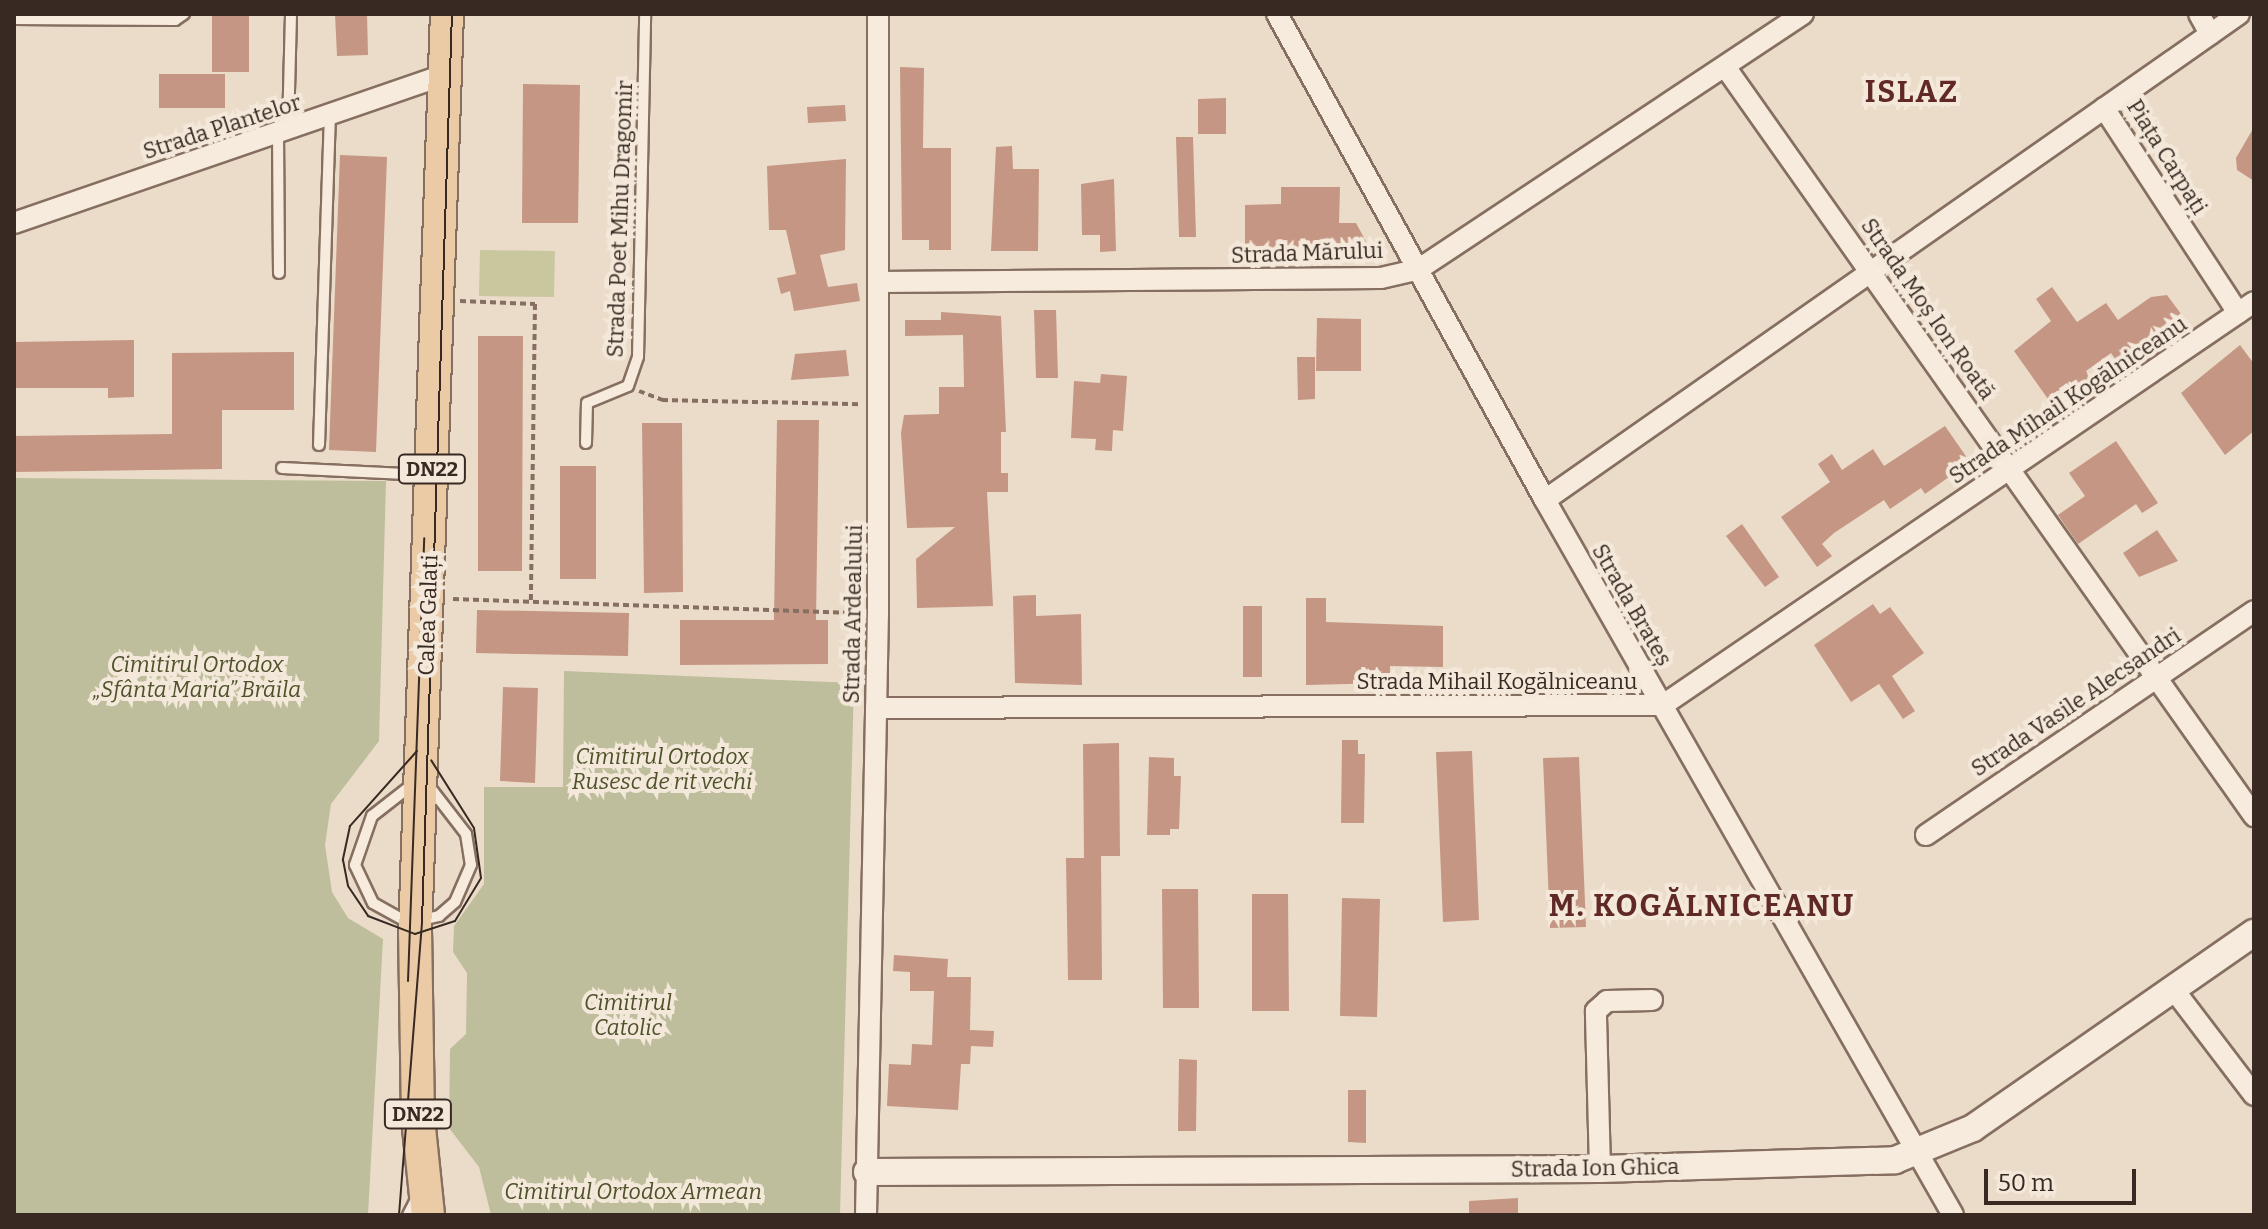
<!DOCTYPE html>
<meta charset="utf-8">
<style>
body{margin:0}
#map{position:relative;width:2268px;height:1229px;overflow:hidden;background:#ebdcca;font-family:Bitter,serif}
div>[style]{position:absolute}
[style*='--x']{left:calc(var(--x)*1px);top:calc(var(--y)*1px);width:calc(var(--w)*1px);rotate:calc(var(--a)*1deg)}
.green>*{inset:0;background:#c8c79e}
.cemetery>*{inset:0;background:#bebe9c}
.building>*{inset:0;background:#c59683}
.path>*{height:4px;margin-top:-2px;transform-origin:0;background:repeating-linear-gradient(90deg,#866f60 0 6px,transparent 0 10px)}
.roads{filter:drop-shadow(2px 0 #866f60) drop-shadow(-2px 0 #866f60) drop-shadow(0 2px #866f60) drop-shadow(0 -2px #866f60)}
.service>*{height:10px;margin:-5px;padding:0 5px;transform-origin:5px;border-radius:5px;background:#f6ebdd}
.minor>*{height:20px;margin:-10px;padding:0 10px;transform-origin:10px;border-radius:10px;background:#f6ebdd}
.tertiary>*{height:26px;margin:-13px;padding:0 13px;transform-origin:13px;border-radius:13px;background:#f6ebdd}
.primary>*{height:32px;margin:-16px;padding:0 16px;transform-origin:16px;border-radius:16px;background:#eacba6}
.tram>*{height:2px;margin:-1px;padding:0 1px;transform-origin:1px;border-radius:1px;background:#382922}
span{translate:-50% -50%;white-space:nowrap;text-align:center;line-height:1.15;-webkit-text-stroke:8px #f3e8d9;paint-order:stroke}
.shield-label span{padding:2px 6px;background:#f3e8d9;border:2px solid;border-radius:6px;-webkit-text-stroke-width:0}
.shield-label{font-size:20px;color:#382922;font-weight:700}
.street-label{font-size:22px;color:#382922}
.park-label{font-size:22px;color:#4e522a;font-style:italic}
.district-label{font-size:30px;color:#612925;font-weight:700;letter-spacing:2px}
.frame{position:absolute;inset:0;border:16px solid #382922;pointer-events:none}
.scale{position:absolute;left:1984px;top:1169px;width:152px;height:36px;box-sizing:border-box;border:4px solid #382922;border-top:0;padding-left:10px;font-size:24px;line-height:28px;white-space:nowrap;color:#382922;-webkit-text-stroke:6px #f3e8d9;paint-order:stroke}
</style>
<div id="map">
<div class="green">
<div style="clip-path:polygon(480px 250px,555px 251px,554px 297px,479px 296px)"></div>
</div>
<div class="cemetery">
<div style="clip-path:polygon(14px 478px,386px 481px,379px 741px,331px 804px,325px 845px,332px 892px,348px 918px,383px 939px,368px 1215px,14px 1215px)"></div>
<div style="clip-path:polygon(564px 671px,854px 683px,840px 1215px,491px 1215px,479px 1167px,449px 1128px,450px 1049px,466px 1034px,467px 973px,453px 952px,454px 926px,484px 884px,484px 787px,563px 787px)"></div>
</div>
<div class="building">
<div style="clip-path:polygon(212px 14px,249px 14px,249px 72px,212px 72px)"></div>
<div style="clip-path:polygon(335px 14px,367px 14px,368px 55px,337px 56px)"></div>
<div style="clip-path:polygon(900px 67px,924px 68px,923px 148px,951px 148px,951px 250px,929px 250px,929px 240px,902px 240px)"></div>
<div style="clip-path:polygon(159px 74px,225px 74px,225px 108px,159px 108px)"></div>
<div style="clip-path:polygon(523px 84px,580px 85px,578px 223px,522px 223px)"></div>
<div style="clip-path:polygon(1226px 98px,1226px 134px,1198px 134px,1198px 99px)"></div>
<div style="clip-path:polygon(845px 105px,846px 121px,808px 123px,807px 107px)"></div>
<div style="clip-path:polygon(2254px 127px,2254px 181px,2237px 170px,2236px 158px)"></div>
<div style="clip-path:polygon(1176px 137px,1193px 137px,1196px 237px,1179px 237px)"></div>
<div style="clip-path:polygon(1012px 146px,1013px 169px,1039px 169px,1038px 251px,991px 251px,996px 147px)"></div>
<div style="clip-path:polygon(340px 155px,387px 157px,376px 452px,329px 450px)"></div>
<div style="clip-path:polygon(846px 159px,845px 250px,820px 255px,828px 287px,857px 283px,860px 301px,794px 311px,790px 291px,781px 294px,777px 278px,796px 274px,786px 230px,769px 230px,767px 166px)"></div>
<div style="clip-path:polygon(1114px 179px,1116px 251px,1100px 252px,1100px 235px,1082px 235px,1081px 184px)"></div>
<div style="clip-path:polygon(1281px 187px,1340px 187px,1339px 223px,1356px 223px,1369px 247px,1245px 248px,1245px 205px,1281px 204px)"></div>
<div style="clip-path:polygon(2052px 287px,2077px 322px,2106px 303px,2118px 320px,2151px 297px,2167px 295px,2181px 314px,2116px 360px,2111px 353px,2086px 371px,2091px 378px,2053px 406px,2014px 351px,2051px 321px,2036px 299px)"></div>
<div style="clip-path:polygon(1034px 310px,1056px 310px,1058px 378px,1036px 378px)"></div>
<div style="clip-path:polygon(941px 312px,1001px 316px,1006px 432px,1001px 432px,1001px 473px,1008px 473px,1008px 492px,987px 492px,993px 606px,917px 608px,916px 559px,955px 527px,907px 528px,901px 433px,904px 415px,939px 414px,939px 387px,964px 387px,963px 335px,905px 336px,905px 320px,941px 320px)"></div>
<div style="clip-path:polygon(1317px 318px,1361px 319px,1361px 371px,1316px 371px)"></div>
<div style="clip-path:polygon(478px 336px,523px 336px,522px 571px,478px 571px)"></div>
<div style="clip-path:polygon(134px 340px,134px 397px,108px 398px,108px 388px,14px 388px,14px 342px)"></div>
<div style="clip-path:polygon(2240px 345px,2254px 364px,2254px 431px,2225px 455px,2181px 393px)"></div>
<div style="clip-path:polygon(846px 350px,849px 376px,791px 380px,795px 354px)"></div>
<div style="clip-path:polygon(294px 352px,294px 410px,222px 410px,222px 469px,14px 472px,14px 436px,172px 434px,172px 353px)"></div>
<div style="clip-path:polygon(1297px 357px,1315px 357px,1315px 399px,1298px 400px)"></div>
<div style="clip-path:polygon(1101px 374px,1127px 376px,1123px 431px,1113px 430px,1112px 451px,1095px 450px,1096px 439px,1071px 438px,1074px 381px,1100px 383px)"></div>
<div style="clip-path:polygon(777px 420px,819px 420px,816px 620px,828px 620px,828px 664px,680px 665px,680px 620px,774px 620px)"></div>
<div style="clip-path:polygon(642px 423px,682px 423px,683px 592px,644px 593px)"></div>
<div style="clip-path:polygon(1945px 426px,1970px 462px,1925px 494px,1921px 488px,1890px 509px,1884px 500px,1834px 533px,1822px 544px,1832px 556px,1817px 567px,1781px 517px,1830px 482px,1818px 464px,1832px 454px,1842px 470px,1873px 449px,1884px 466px)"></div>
<div style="clip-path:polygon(2116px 441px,2158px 503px,2142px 513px,2136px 504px,2078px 544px,2058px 515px,2085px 496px,2069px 473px)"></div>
<div style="clip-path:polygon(560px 466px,596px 466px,596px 579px,560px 579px)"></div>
<div style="clip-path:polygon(1742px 524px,1779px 577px,1765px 587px,1726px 536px)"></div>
<div style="clip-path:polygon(2157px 530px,2178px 561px,2139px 577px,2123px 553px)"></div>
<div style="clip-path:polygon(1036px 595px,1036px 616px,1081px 614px,1082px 685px,1015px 683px,1013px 596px)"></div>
<div style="clip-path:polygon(1306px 598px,1326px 598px,1326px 622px,1443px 626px,1443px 667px,1390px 666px,1390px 683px,1306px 685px)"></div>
<div style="clip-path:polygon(1873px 604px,1880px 614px,1890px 607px,1924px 653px,1892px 676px,1915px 711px,1903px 719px,1879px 684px,1851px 702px,1814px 645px)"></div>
<div style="clip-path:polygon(1243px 606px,1262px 606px,1262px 677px,1243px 677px)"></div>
<div style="clip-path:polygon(477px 610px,629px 613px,628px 656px,476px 653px)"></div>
<div style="clip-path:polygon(503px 687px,538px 688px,535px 783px,500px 781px)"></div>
<div style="clip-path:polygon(1342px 740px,1358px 740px,1358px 754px,1365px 754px,1364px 823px,1341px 823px)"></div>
<div style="clip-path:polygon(1119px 743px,1120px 856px,1101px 856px,1102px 980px,1068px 980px,1066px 858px,1084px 858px,1083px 744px)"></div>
<div style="clip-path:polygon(1472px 751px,1479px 920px,1443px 922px,1436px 752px)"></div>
<div style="clip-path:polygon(1149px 757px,1174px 758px,1174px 776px,1181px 776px,1179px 829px,1170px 829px,1170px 835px,1147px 835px)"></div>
<div style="clip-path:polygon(1579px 757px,1586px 927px,1550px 928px,1543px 758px)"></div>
<div style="clip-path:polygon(1162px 889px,1198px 889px,1199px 1008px,1163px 1008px)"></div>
<div style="clip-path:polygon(1252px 894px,1288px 894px,1289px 1011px,1252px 1011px)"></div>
<div style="clip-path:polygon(1342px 898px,1380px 899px,1377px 1017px,1340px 1016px)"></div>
<div style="clip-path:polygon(894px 955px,948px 959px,947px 977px,971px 977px,970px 1030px,994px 1031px,993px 1047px,971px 1046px,970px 1064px,961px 1064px,958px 1110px,887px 1106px,889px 1064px,911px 1065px,912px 1044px,932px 1045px,934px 991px,910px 991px,910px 972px,893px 971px)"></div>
<div style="clip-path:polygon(1179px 1059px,1197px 1060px,1196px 1131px,1178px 1131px)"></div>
<div style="clip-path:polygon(1348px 1090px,1366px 1090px,1366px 1143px,1348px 1142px)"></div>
<div style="clip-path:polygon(1518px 1198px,1518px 1215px,1469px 1215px,1469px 1201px)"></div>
</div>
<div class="path">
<div style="--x:460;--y:301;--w:75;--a:2.3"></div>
<div style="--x:535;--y:304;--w:296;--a:90.8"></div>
<div style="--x:639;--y:391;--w:25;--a:21"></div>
<div style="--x:662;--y:400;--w:199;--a:1.2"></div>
<div style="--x:453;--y:599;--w:407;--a:2"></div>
</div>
<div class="roads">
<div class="service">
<div style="--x:14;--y:19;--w:161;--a:0.4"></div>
<div style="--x:175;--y:20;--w:11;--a:-34"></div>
<div style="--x:288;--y:129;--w:115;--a:-88.5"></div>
<div style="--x:278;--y:131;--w:142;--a:89.6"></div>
<div style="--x:586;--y:443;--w:40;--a:-88.6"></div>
<div style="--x:587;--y:403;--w:44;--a:-22.5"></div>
<div style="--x:628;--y:386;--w:31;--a:-71"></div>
<div style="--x:638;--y:357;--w:343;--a:-88.8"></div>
<div style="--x:319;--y:445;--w:328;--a:-88.1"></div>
<div style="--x:282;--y:468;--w:144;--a:2.8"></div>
<div style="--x:422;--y:777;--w:72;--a:52.3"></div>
<div style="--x:466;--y:834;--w:31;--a:81"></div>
<div style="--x:471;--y:865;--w:40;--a:113.4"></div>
<div style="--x:455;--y:902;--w:21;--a:139"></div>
<div style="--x:439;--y:916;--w:31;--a:167"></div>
<div style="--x:409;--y:923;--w:41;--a:-150.9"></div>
<div style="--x:373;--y:903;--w:42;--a:-115.3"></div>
<div style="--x:355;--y:865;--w:52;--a:-70.9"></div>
<div style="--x:372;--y:816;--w:63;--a:-38"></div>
<div style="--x:408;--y:1215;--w:20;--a:-63"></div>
</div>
<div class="minor">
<div style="--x:1277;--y:14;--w:555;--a:61.13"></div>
<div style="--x:1545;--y:500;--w:823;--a:60.29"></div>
<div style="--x:2199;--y:14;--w:23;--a:61"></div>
<div style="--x:1726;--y:68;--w:916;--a:54.78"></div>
<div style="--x:2104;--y:108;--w:245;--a:56.8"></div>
<div style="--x:14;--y:223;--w:456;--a:-19"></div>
<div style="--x:879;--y:282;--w:502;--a:-0.46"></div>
<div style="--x:1381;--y:278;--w:39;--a:-13"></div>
<div style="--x:1419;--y:269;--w:461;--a:-33.6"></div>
<div style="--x:1545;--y:500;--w:847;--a:-35"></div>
<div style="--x:876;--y:708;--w:787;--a:-0.22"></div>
<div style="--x:1663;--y:705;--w:715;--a:-34.29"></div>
<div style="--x:1926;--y:835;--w:397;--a:-34.3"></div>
<div style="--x:2174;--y:990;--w:132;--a:52.7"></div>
<div style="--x:1600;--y:1169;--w:158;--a:-91.5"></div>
<div style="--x:1596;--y:1011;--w:15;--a:-42"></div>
<div style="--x:1607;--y:1001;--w:45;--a:-1.3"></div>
<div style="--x:866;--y:1215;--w:601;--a:-88.86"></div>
<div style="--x:878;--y:614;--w:600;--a:-90"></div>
</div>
<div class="tertiary">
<div style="--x:867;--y:1172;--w:733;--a:-0.23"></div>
<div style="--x:1600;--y:1169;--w:295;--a:-1.7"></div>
<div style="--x:1895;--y:1160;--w:84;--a:-22.3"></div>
<div style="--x:1973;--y:1128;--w:342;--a:-34.8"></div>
</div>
<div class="primary">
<div style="--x:428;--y:1215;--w:97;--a:-95.9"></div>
<div style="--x:418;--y:1119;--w:185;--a:-90.9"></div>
<div style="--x:415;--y:934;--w:921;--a:-88.01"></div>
</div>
</div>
<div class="tram">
<div style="--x:417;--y:751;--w:101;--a:131.8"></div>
<div style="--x:350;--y:826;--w:35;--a:102"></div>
<div style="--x:343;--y:860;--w:26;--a:79"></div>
<div style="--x:348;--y:886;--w:36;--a:56"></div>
<div style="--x:368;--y:916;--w:50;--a:21"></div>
<div style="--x:415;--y:934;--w:42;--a:-18"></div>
<div style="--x:455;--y:921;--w:50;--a:-58.8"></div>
<div style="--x:481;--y:878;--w:50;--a:-98"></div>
<div style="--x:474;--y:828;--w:80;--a:-122.3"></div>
<div style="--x:408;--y:981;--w:443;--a:-87.9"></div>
<div style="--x:399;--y:1215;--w:294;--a:-85.5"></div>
<div style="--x:422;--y:922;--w:908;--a:-88.11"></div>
</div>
<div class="shield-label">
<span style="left:432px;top:469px">DN22</span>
<span style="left:418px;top:1114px">DN22</span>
</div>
<div class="street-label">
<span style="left:222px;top:127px;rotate:-18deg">Strada Plantelor</span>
<span style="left:2167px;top:157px;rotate:58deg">Piața Carpați</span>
<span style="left:620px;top:219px;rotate:-88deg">Strada Poet Mihu Dragomir</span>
<span style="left:1307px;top:253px;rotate:-2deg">Strada Mărului</span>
<span style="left:1928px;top:309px;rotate:55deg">Strada Moș Ion Roată</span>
<span style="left:2068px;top:400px;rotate:-34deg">Strada Mihail Kogălniceanu</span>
<span style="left:1632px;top:605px;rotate:60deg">Strada Brateș</span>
<span style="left:853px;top:614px;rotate:-89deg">Strada Ardealului</span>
<span style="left:428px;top:615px;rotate:-88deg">Calea Galați</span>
<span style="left:1497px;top:682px">Strada Mihail Kogălniceanu</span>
<span style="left:2076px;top:702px;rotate:-34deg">Strada Vasile Alecsandri</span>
<span style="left:1595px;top:1168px;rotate:-1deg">Strada Ion Ghica</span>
</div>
<div class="park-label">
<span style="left:197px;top:677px">Cimitirul Ortodox<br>„Sfânta Maria” Brăila</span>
<span style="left:662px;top:769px">Cimitirul Ortodox<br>Rusesc de rit vechi</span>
<span style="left:628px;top:1015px">Cimitirul<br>Catolic</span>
<span style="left:633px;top:1192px">Cimitirul Ortodox Armean</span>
</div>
<div class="district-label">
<span style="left:1912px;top:92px">ISLAZ</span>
<span style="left:1702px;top:906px">M. KOGĂLNICEANU</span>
</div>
<div class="frame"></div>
<div class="scale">50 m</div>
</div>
